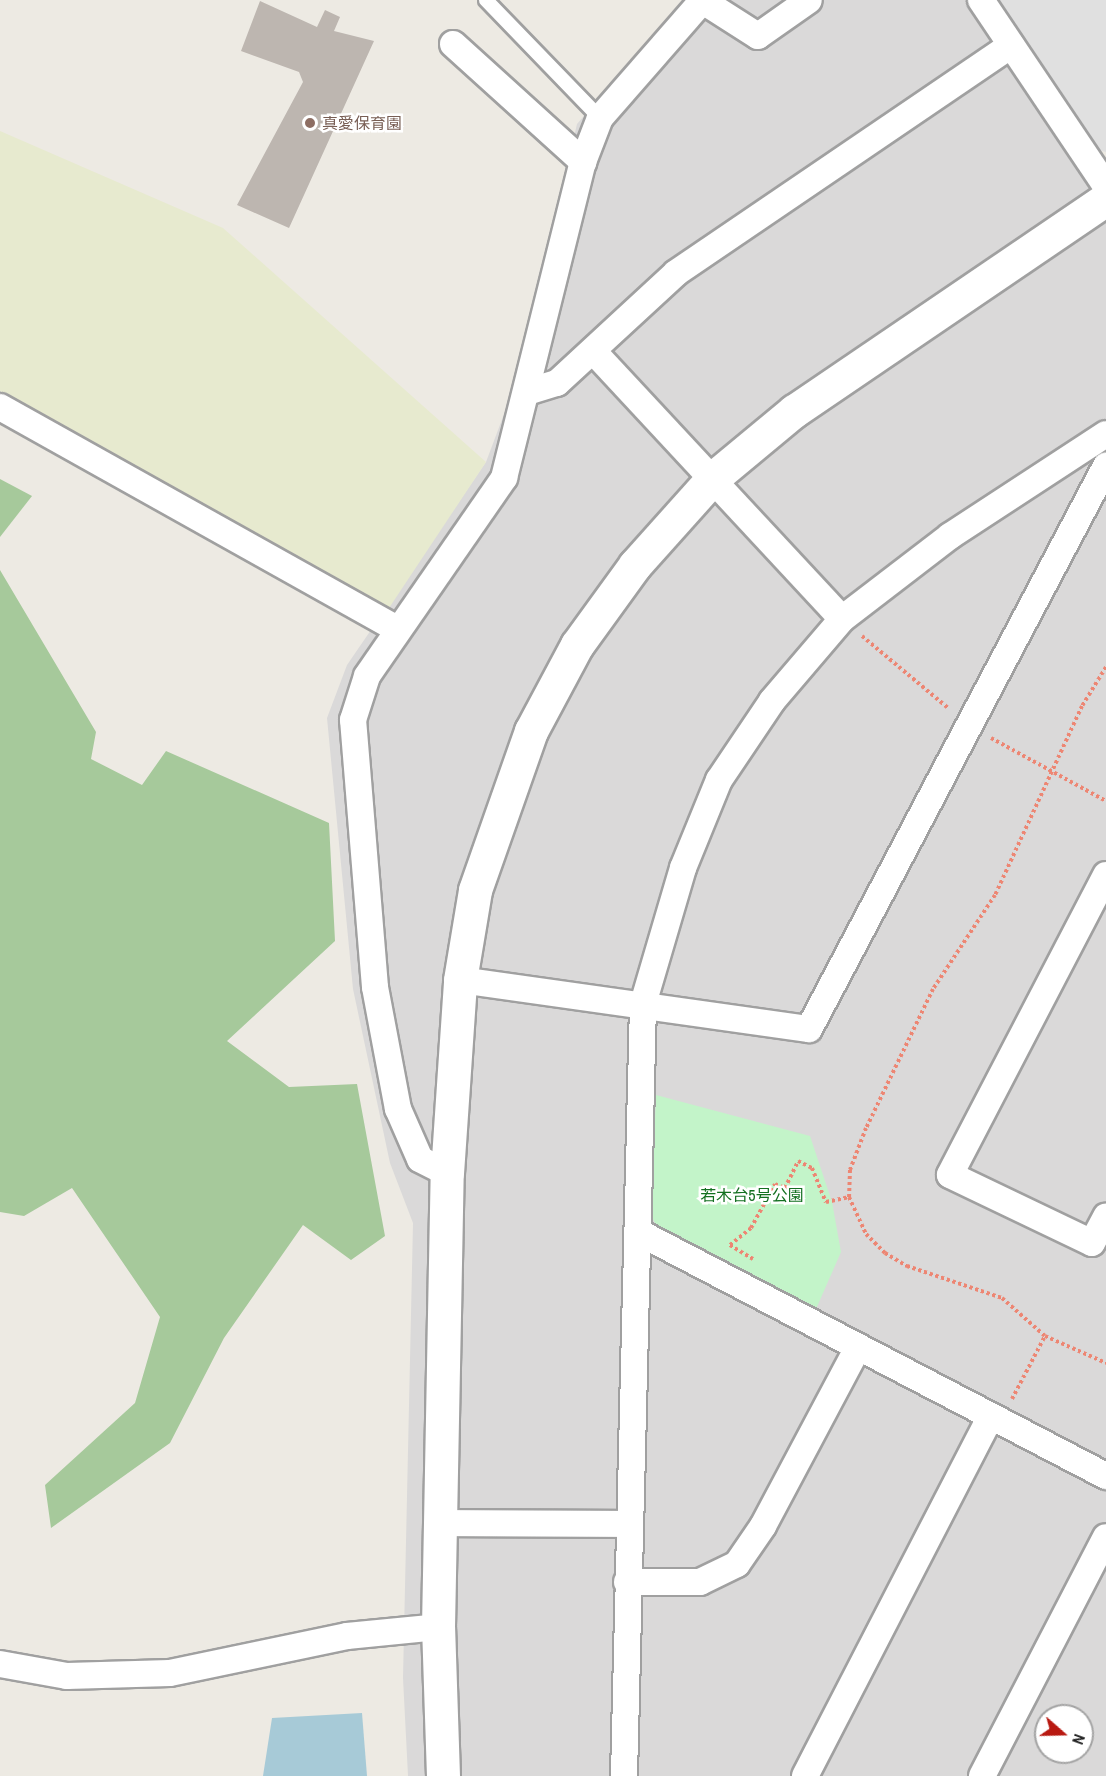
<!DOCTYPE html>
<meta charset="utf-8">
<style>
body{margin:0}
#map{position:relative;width:1106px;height:1776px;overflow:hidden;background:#edeae3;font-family:"Archivo Narrow","Noto Sans JP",sans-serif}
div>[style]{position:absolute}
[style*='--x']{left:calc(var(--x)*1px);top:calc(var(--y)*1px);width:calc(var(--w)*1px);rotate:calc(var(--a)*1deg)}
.residential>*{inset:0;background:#dad9d9}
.farmland>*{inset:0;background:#e7eacf}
.forest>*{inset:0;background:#a6c99b}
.park>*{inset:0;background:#c3f4c9}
.parking>*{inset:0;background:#e0e0e0}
.water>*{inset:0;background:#a7cad7}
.building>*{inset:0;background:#bdb6b0}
.path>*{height:4px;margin-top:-2px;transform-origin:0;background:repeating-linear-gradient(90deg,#ed8673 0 3px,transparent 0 6px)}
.roads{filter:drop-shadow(2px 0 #a0a0a0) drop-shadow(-2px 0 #a0a0a0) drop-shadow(0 2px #a0a0a0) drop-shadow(0 -2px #a0a0a0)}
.service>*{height:14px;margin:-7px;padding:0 7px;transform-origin:7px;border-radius:7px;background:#fff}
.minor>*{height:26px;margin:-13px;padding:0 13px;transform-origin:13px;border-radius:13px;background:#fff}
.tertiary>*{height:33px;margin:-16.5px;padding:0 16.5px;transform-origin:16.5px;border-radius:16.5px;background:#fff}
.dots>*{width:16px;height:16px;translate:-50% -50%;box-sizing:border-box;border:3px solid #fff;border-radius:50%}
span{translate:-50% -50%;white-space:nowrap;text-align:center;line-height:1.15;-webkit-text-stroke:5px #fff;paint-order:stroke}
.education-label{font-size:16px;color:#785e54}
.left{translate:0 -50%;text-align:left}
.park-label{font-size:16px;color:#147021}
.north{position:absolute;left:1034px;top:1704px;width:60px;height:60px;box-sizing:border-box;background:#fff;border:2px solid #a4a4a4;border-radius:50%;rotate:110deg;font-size:16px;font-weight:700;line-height:24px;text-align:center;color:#1c1c1c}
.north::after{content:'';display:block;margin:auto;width:21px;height:27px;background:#b81911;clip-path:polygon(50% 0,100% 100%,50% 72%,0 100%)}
</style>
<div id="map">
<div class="residential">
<div style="clip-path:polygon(evenodd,684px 0,992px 0,1106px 166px,1106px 1776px,408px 1776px,403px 1678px,413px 1223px,390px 1163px,353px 989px,327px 718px,347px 665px,486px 462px,515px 385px,577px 124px,684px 0,1046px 1716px,1082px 1716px,1082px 1752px,1046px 1752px,1046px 1716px)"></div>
</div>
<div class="farmland">
<div style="clip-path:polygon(0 131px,223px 228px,486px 462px,389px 608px,0 391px)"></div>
</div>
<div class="forest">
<div style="clip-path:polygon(0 479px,32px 496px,0 537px)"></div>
<div style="clip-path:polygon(0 570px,96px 732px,91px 759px,142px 785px,166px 751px,329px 823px,335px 941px,227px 1041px,289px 1087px,357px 1084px,385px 1236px,351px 1260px,303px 1225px,224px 1338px,170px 1443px,51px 1528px,45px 1485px,135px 1403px,160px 1317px,72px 1188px,24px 1216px,0 1212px)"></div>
</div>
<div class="park">
<div style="clip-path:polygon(656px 1095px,810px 1136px,832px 1202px,841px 1252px,816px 1309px,657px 1227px,651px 1215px)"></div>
</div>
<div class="parking">
<div style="clip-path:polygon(994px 0,1106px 0,1106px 152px,1098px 150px)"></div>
</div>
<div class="water">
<div style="clip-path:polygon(362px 1713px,367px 1776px,263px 1776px,272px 1718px)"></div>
</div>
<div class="building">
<div style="clip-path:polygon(260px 1px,317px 27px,325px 10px,340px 17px,334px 31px,374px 41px,289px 228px,237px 205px,303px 82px,299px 72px,241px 51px)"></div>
</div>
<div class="path">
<div style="--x:862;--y:636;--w:112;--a:39.9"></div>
<div style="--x:1106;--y:667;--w:46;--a:121.6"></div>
<div style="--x:1082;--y:706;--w:208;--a:114.7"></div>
<div style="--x:995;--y:895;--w:113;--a:123.4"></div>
<div style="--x:933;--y:989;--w:154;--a:115.7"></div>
<div style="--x:866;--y:1128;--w:45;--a:110.9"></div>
<div style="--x:850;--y:1170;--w:27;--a:92"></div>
<div style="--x:849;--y:1197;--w:41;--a:65.3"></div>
<div style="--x:866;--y:1234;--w:27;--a:45"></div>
<div style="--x:885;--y:1253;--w:26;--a:31"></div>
<div style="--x:907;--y:1266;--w:100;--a:18.6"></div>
<div style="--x:1002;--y:1298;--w:57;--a:41.5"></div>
<div style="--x:1045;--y:1336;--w:67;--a:23.9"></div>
<div style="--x:991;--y:738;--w:131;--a:28.7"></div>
<div style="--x:753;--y:1259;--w:27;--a:-149"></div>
<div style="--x:730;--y:1245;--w:27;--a:-39"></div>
<div style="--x:751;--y:1228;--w:50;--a:-61.4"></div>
<div style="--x:775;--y:1184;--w:11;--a:22"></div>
<div style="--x:785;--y:1188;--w:30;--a:-64"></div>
<div style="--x:798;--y:1161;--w:16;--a:27"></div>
<div style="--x:812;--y:1168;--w:37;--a:68"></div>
<div style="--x:826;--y:1202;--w:24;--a:-12"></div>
<div style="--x:1012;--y:1399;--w:71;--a:-62.4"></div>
</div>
<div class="roads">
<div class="service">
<div style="--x:486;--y:0;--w:164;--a:46"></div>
</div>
<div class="minor">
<div style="--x:981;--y:0;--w:224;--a:56.1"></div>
<div style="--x:703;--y:1;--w:65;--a:32.5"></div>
<div style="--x:758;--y:36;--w:62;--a:-35.2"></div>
<div style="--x:453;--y:44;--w:176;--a:42.2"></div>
<div style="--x:594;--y:352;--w:364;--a:47.1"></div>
<div style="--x:530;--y:391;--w:28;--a:-17"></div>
<div style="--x:557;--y:383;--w:162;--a:-42.7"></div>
<div style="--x:676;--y:273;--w:405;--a:-34.2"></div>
<div style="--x:0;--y:407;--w:456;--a:29.2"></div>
<div style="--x:1106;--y:875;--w:338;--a:117.5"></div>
<div style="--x:950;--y:1175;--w:157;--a:25.6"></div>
<div style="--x:1092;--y:1243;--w:30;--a:-62"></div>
<div style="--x:460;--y:980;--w:352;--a:8"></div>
<div style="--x:809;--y:1029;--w:637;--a:-62.19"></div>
<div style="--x:447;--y:1173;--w:30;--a:-153"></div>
<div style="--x:420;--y:1159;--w:55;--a:-113.7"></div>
<div style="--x:398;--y:1109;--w:124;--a:-100.7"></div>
<div style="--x:375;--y:987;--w:268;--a:-94.7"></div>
<div style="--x:353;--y:720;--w:46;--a:-72.3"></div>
<div style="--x:367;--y:676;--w:241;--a:-55.3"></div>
<div style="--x:504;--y:478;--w:326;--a:-76"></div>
<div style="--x:583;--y:162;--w:47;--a:-68.9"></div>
<div style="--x:600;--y:118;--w:157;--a:-48.9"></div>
<div style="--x:638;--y:1232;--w:528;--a:27.54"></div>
<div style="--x:441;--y:1523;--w:186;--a:0.3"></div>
<div style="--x:627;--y:1582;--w:73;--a:0"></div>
<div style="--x:700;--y:1582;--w:41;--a:-25.9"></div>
<div style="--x:737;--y:1564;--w:46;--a:-55.6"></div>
<div style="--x:763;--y:1526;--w:203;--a:-62"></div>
<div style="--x:0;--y:1664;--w:68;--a:10.2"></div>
<div style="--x:67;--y:1676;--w:103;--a:-1.7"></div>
<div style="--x:170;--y:1673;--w:181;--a:-11.8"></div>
<div style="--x:347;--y:1636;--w:91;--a:-5.6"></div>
<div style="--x:624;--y:1776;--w:772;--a:-88.59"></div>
<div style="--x:643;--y:1004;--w:142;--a:-73.6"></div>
<div style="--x:683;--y:868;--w:95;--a:-67.8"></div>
<div style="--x:719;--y:780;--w:95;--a:-56.1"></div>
<div style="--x:772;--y:701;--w:108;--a:-49.5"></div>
<div style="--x:842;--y:619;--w:136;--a:-37.5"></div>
<div style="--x:950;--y:536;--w:186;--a:-33.2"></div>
<div style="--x:805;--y:1776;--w:405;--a:-62.7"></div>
<div style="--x:982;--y:1776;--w:269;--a:-62.6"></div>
</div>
<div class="tertiary">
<div style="--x:443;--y:1776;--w:149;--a:-91.9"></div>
<div style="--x:438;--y:1627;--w:454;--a:-88.9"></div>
<div style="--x:447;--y:1173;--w:193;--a:-86.1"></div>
<div style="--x:460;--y:980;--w:91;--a:-80.5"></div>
<div style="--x:475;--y:890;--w:169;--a:-70.6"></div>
<div style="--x:531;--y:731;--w:98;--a:-61.9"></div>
<div style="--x:577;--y:645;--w:99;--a:-54.1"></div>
<div style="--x:635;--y:565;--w:115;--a:-48.2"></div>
<div style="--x:712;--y:479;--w:107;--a:-39.7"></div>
<div style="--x:794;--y:411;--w:377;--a:-34.2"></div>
</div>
</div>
<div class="dots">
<div style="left:310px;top:123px;background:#8d6e63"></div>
</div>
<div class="education-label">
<span class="left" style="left:322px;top:123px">真愛保育園</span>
</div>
<div class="park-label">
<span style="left:752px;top:1195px">若木台5号公園</span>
</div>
<div class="north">N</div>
</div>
